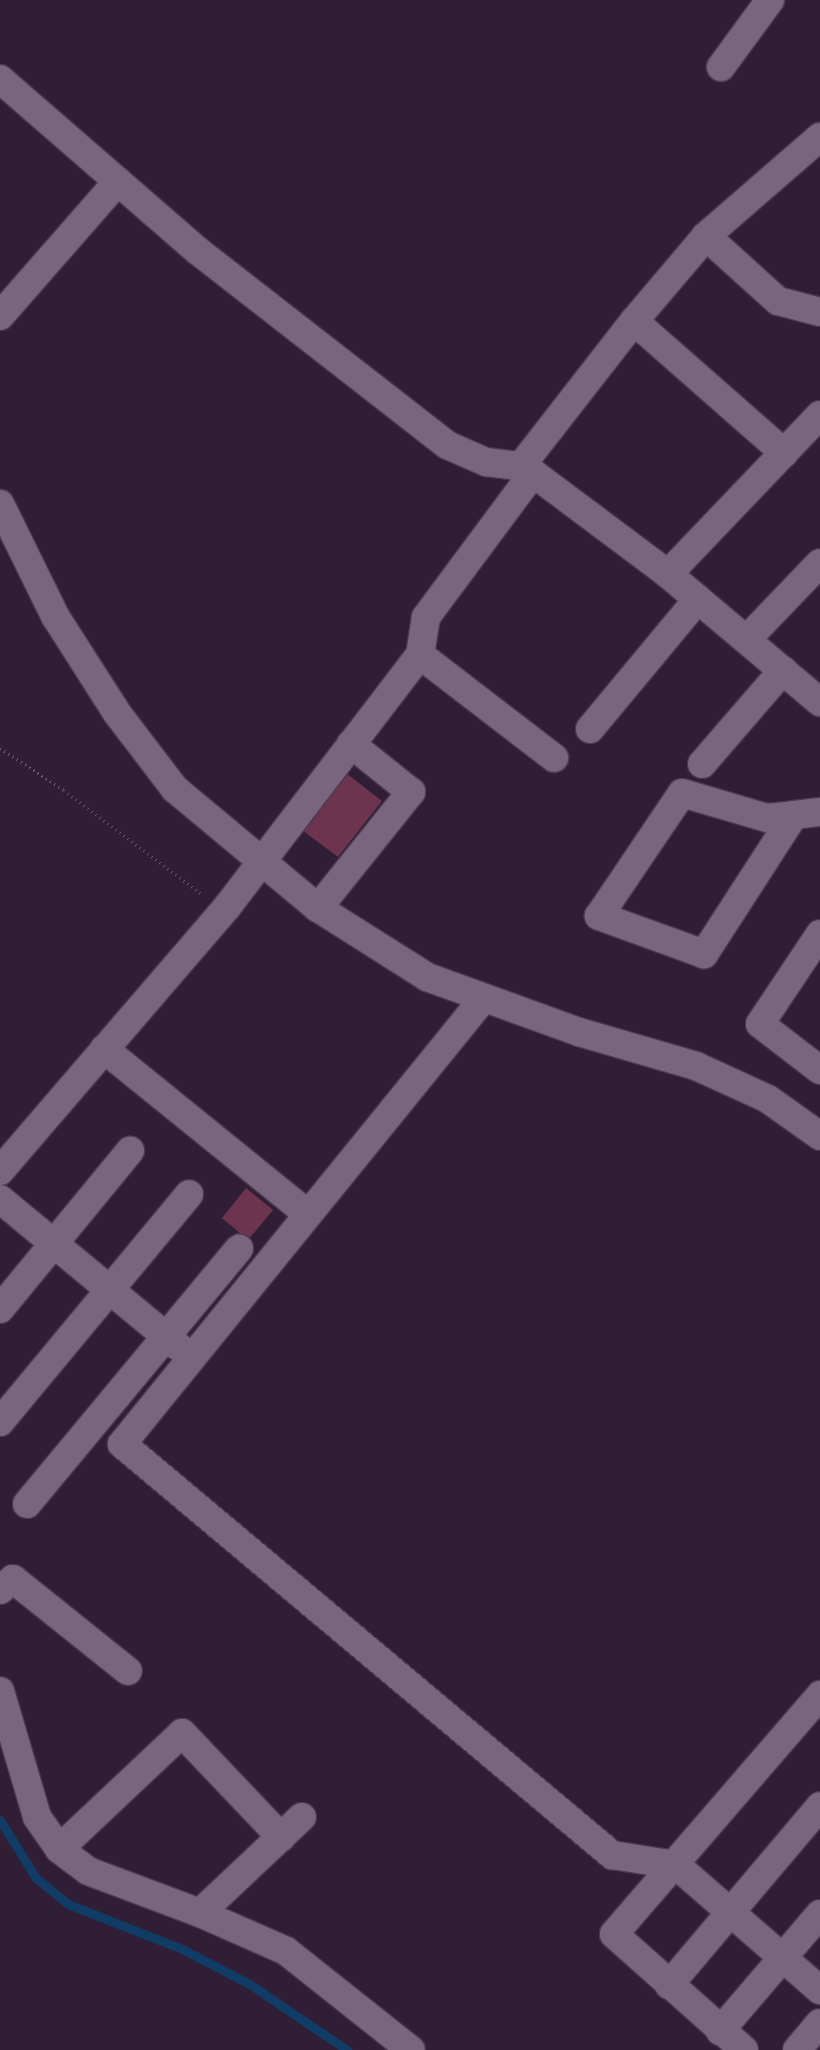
<!DOCTYPE html>
<style>
body{margin:0}
#map{position:relative;width:820px;height:2050px;overflow:hidden;background:#301e36;font-family:"DejaVu Sans",sans-serif}
div>[style]{position:absolute}
[style*='--x']{left:calc(var(--x)*1px);top:calc(var(--y)*1px);width:calc(var(--w)*1px);rotate:calc(var(--a)*1deg)}
.stream>*{height:9px;margin:-4.5px;padding:0 4.5px;transform-origin:4.5px;border-radius:4.5px;background:#103c65}
.building>*{inset:0;background:#6c344f}
.path>*{height:3px;margin-top:-1.5px;transform-origin:0;background:repeating-linear-gradient(90deg,#6f5f74 0 1px,transparent 0 5px)}
.roads{filter:drop-shadow(1px 0 #4a3a4f) drop-shadow(-1px 0 #4a3a4f) drop-shadow(0 1px #4a3a4f) drop-shadow(0 -1px #4a3a4f)}
.minor>*{height:28px;margin:-14px;padding:0 14px;transform-origin:14px;border-radius:14px;background:#7a6581}
span{translate:-50% -50%;white-space:nowrap;text-align:center;line-height:1.15;-webkit-text-stroke:4.5px #140c16;paint-order:stroke}
</style>
<div id="map">
<div class="stream">
<div style="--x:0;--y:1820;--w:68;--a:58.2"></div>
<div style="--x:36;--y:1878;--w:41;--a:39.1"></div>
<div style="--x:68;--y:1904;--w:123;--a:21.5"></div>
<div style="--x:182;--y:1949;--w:74;--a:27.3"></div>
<div style="--x:248;--y:1983;--w:120;--a:34.1"></div>
</div>
<div class="building">
<div style="clip-path:polygon(346px 773px,382px 801px,338px 857px,302px 830px)"></div>
<div style="clip-path:polygon(246px 1188px,273px 1210px,248px 1240px,222px 1218px)"></div>
</div>
<div class="path">
<div style="--x:0;--y:748;--w:77;--a:33.3"></div>
<div style="--x:64;--y:790;--w:173;--a:37"></div>
</div>
<div class="roads">
<div class="minor">
<div style="--x:721;--y:67;--w:83;--a:-53.8"></div>
<div style="--x:0;--y:79;--w:262;--a:41"></div>
<div style="--x:198;--y:251;--w:316;--a:37.9"></div>
<div style="--x:447;--y:445;--w:43;--a:23.6"></div>
<div style="--x:486;--y:462;--w:35;--a:7"></div>
<div style="--x:521;--y:466;--w:14;--a:30"></div>
<div style="--x:533;--y:473;--w:169;--a:36.8"></div>
<div style="--x:668;--y:574;--w:199;--a:40.1"></div>
<div style="--x:706;--y:236;--w:97;--a:42.1"></div>
<div style="--x:778;--y:301;--w:43;--a:14.7"></div>
<div style="--x:0;--y:316;--w:179;--a:-48.8"></div>
<div style="--x:634;--y:321;--w:200;--a:41.3"></div>
<div style="--x:521;--y:466;--w:184;--a:-52.1"></div>
<div style="--x:634;--y:321;--w:111;--a:-49.7"></div>
<div style="--x:706;--y:236;--w:151;--a:-41"></div>
<div style="--x:0;--y:504;--w:125;--a:63.8"></div>
<div style="--x:55;--y:616;--w:115;--a:57.4"></div>
<div style="--x:117;--y:713;--w:96;--a:52.7"></div>
<div style="--x:175;--y:789;--w:186;--a:39.8"></div>
<div style="--x:318;--y:908;--w:129;--a:32.3"></div>
<div style="--x:427;--y:977;--w:162;--a:19.9"></div>
<div style="--x:579;--y:1032;--w:122;--a:16.2"></div>
<div style="--x:696;--y:1066;--w:79;--a:24.6"></div>
<div style="--x:768;--y:1099;--w:64;--a:35.4"></div>
<div style="--x:668;--y:574;--w:220;--a:-46.3"></div>
<div style="--x:747;--y:639;--w:105;--a:-46.2"></div>
<div style="--x:420;--y:655;--w:169;--a:37.5"></div>
<div style="--x:590;--y:729;--w:169;--a:-50.3"></div>
<div style="--x:702;--y:764;--w:124;--a:-49.2"></div>
<div style="--x:794;--y:815;--w:166;--a:122.9"></div>
<div style="--x:704;--y:954;--w:112;--a:-160.1"></div>
<div style="--x:599;--y:916;--w:148;--a:-56"></div>
<div style="--x:682;--y:793;--w:89;--a:16.4"></div>
<div style="--x:767;--y:818;--w:27;--a:-6"></div>
<div style="--x:794;--y:815;--w:26;--a:-7"></div>
<div style="--x:318;--y:908;--w:149;--a:-51.3"></div>
<div style="--x:411;--y:792;--w:77;--a:-141.3"></div>
<div style="--x:820;--y:934;--w:108;--a:123.7"></div>
<div style="--x:760;--y:1024;--w:76;--a:37.5"></div>
<div style="--x:483;--y:999;--w:573;--a:129.05"></div>
<div style="--x:122;--y:1444;--w:640;--a:39.99"></div>
<div style="--x:612;--y:1855;--w:65;--a:8.9"></div>
<div style="--x:676;--y:1865;--w:191;--a:41"></div>
<div style="--x:104;--y:1049;--w:262;--a:39"></div>
<div style="--x:0;--y:1171;--w:348;--a:-49.3"></div>
<div style="--x:227;--y:907;--w:317;--a:-52.6"></div>
<div style="--x:420;--y:655;--w:38;--a:-81"></div>
<div style="--x:426;--y:617;--w:179;--a:-53.4"></div>
<div style="--x:0;--y:1199;--w:232;--a:39.6"></div>
<div style="--x:0;--y:1309;--w:205;--a:-50.6"></div>
<div style="--x:0;--y:1422;--w:296;--a:-50.3"></div>
<div style="--x:27;--y:1504;--w:332;--a:-50.3"></div>
<div style="--x:0;--y:1590;--w:17;--a:-40"></div>
<div style="--x:13;--y:1579;--w:147;--a:38.7"></div>
<div style="--x:0;--y:1691;--w:131;--a:73.6"></div>
<div style="--x:37;--y:1817;--w:39;--a:55"></div>
<div style="--x:59;--y:1849;--w:36;--a:37"></div>
<div style="--x:88;--y:1871;--w:120;--a:20.6"></div>
<div style="--x:200;--y:1913;--w:94;--a:23.8"></div>
<div style="--x:286;--y:1951;--w:159;--a:38.4"></div>
<div style="--x:59;--y:1849;--w:169;--a:-43.3"></div>
<div style="--x:182;--y:1733;--w:144;--a:46.4"></div>
<div style="--x:200;--y:1913;--w:140;--a:-43.3"></div>
<div style="--x:669;--y:1985;--w:234;--a:-49.8"></div>
<div style="--x:720;--y:2031;--w:154;--a:-49.5"></div>
<div style="--x:744;--y:2050;--w:174;--a:-138.3"></div>
<div style="--x:614;--y:1934;--w:316;--a:-49.2"></div>
<div style="--x:797;--y:2050;--w:35;--a:-50"></div>
</div>
</div>
</div>
